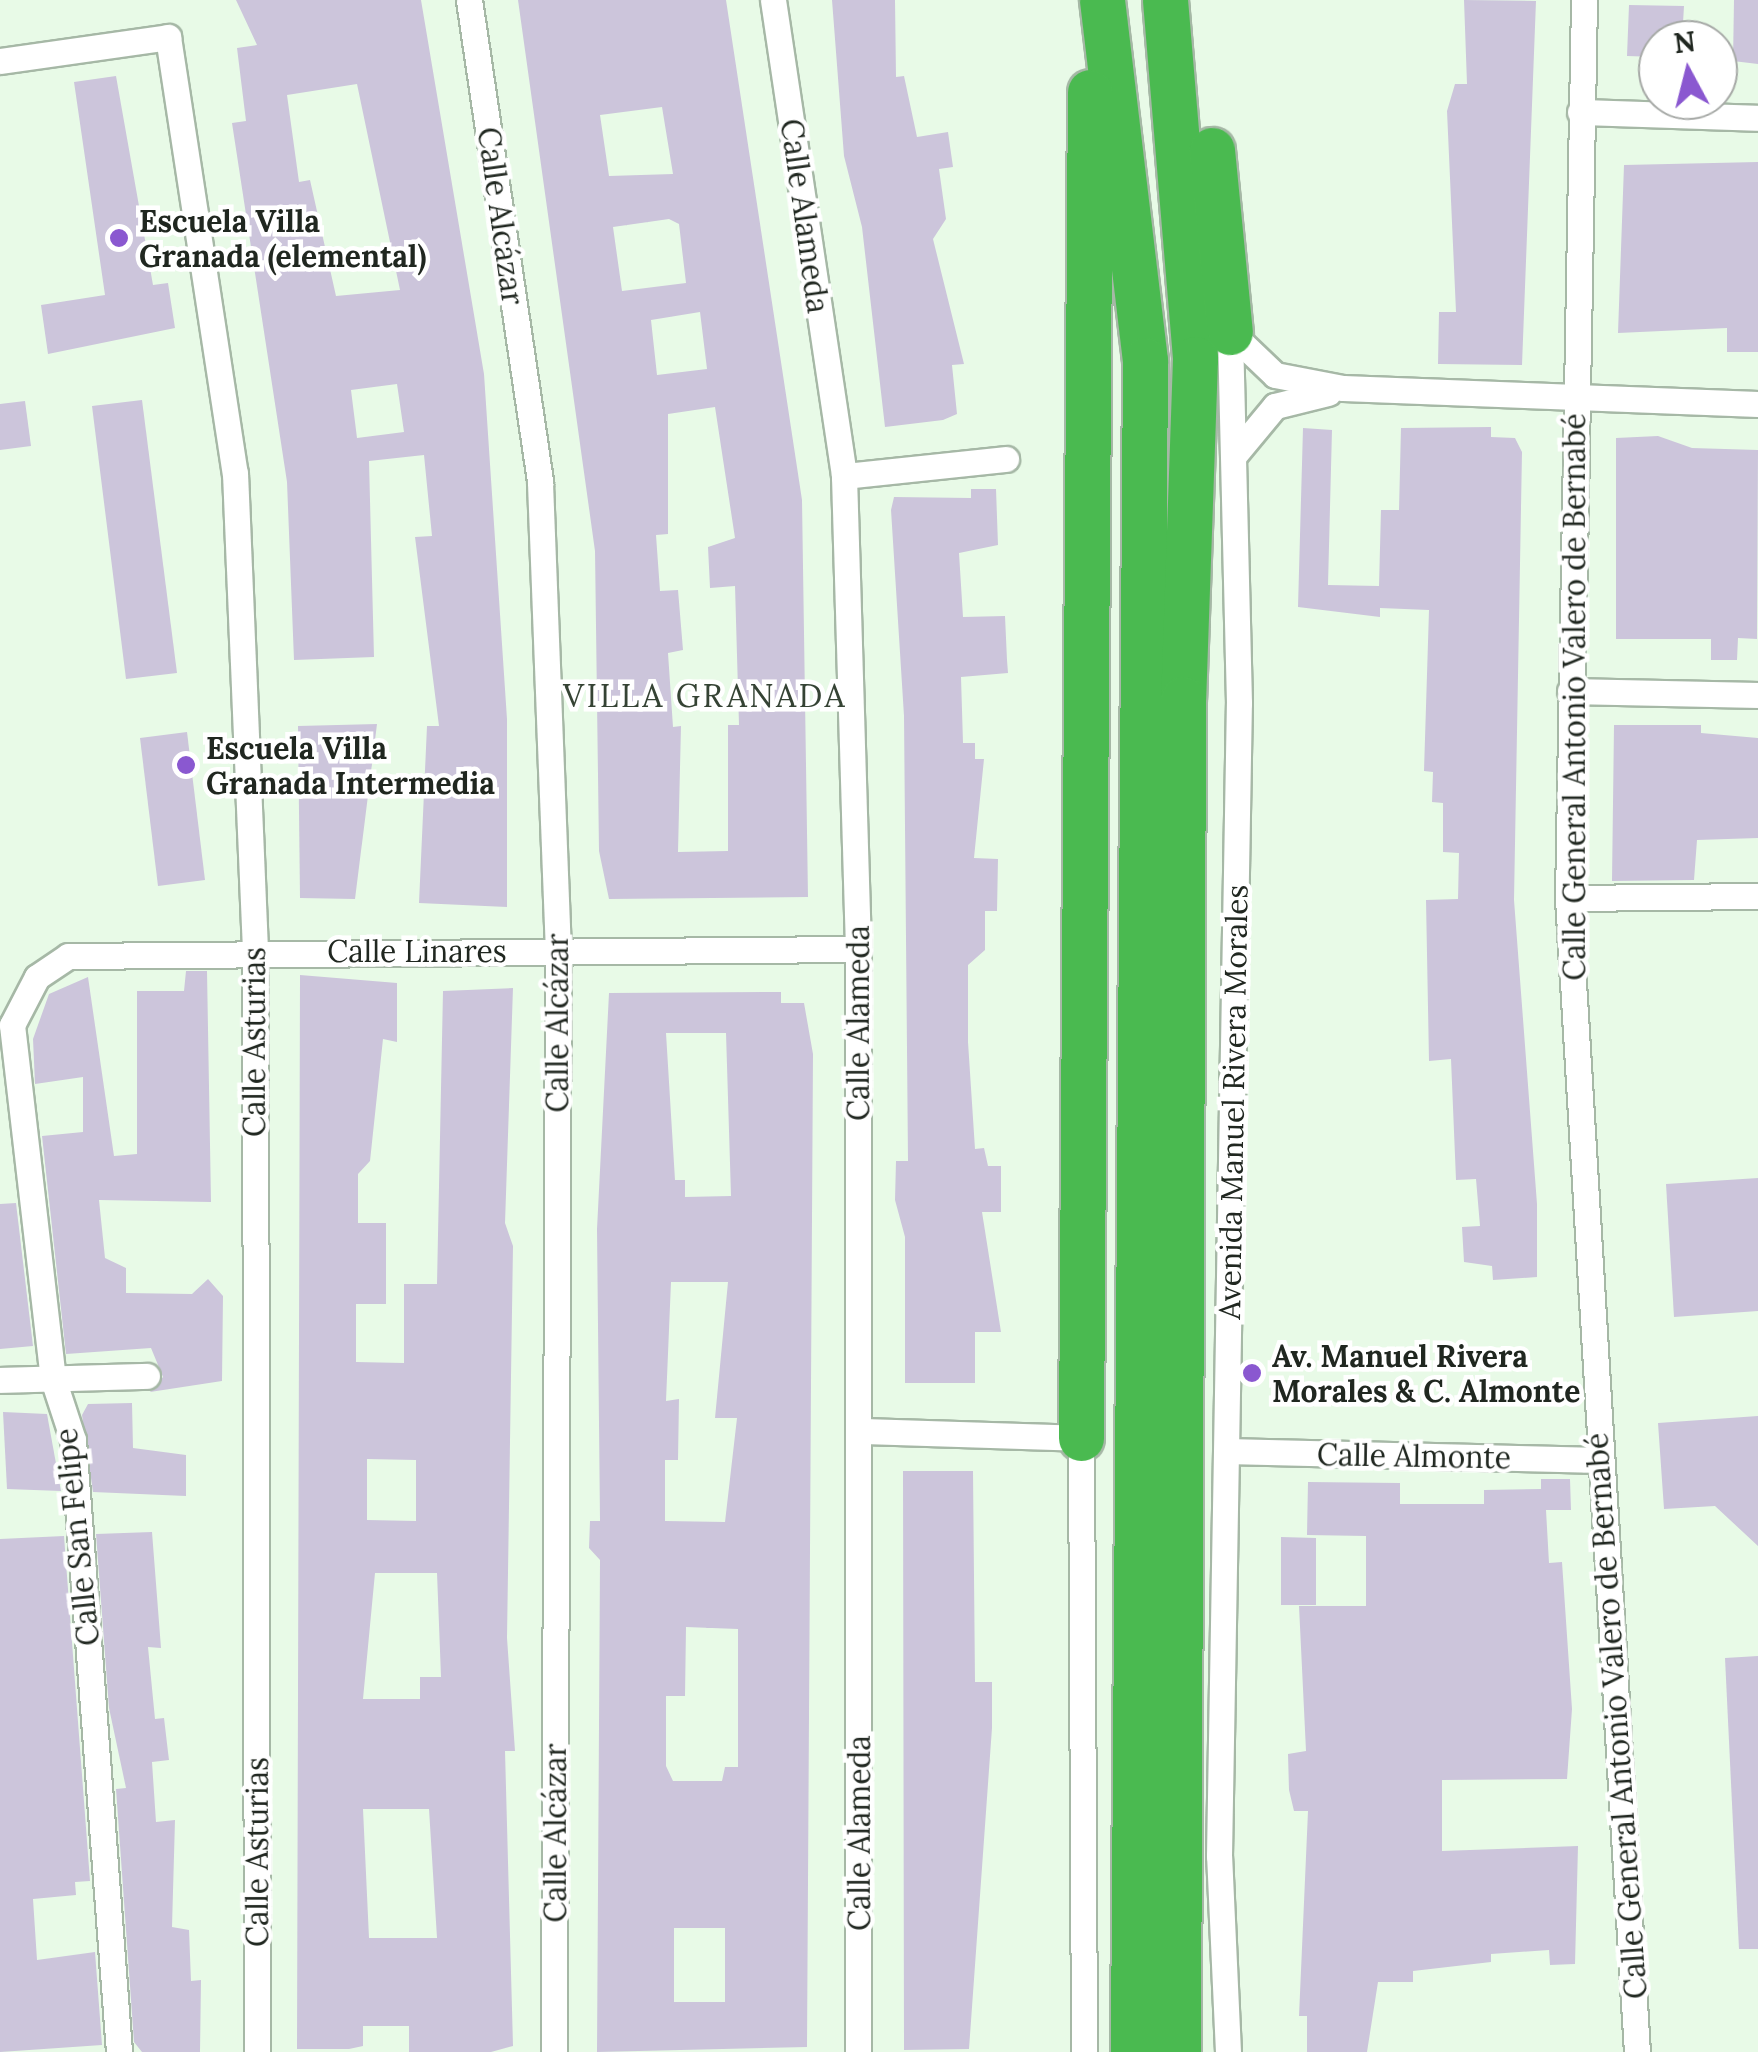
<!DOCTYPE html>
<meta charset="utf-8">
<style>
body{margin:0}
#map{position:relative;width:1758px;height:2052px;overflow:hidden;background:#e8fae7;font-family:Lora,serif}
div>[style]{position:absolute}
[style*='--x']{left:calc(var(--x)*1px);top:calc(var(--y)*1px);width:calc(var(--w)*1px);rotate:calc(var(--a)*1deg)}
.building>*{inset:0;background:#ccc5db}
.roads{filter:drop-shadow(2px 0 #a6b8a6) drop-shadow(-2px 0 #a6b8a6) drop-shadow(0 2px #a6b8a6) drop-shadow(0 -2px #a6b8a6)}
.street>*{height:25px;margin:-12.5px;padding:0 12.5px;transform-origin:12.5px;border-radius:12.5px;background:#fff}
.highway>*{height:45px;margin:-22.5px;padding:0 22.5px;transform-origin:22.5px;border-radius:22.5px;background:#4aba50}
.dots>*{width:28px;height:28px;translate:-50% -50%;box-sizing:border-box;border:5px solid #fff;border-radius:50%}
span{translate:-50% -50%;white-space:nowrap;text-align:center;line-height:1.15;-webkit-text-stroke:9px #fff;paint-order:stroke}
.street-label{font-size:30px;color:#202720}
.poi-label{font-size:30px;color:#202720;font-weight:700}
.left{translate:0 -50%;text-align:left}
.neighbourhood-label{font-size:32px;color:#354334;letter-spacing:2.5px}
.north{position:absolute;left:1638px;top:20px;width:100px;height:100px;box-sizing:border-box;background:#fff;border:2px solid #a6a9a6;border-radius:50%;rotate:353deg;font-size:28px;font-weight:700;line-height:40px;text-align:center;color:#202720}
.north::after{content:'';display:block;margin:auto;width:35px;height:45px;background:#8a58d0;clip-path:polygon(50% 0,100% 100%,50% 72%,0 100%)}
</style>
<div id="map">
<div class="building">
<div style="clip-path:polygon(evenodd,236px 0,421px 0,484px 374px,507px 719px,507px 907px,419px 903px,427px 726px,439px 726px,415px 537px,432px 536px,424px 455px,369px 461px,374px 657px,294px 660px,287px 482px,232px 123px,246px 121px,237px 48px,257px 45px,236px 0,357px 84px,400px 290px,336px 296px,310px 180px,299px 182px,287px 95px,357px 84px,236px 0,397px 384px,404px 432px,357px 438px,351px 390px,397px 384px)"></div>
<div style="clip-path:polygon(evenodd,518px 0,726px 0,802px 500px,808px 897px,609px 899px,599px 851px,595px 551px,518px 0,662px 107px,673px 174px,609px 176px,600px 115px,662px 107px,518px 0,669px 219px,679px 224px,686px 283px,622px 291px,613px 227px,669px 219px,518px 0,700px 312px,707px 369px,657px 375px,651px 320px,700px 312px,518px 0,715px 407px,735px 538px,708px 547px,710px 588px,735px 586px,739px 725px,728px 725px,728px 851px,678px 852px,681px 726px,673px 727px,668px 653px,683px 650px,678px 590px,660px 591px,656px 535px,668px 534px,668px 414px,715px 407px)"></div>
<div style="clip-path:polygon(832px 0,895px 0,896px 77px,904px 76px,917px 137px,948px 132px,953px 167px,939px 169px,946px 219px,933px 239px,964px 364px,952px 365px,957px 414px,943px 420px,885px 427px,862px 227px,844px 156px)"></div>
<div style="clip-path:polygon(1464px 0,1536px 1px,1522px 365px,1438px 364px,1439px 312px,1456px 312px,1447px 111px,1455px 84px,1467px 84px)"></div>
<div style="clip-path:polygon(1734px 0,1758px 0,1758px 64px,1733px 61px)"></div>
<div style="clip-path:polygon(1629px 5px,1684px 6px,1682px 40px,1658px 40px,1658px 57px,1627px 56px)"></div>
<div style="clip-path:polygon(116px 76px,153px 285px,168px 283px,175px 328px,48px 354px,41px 305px,105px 295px,74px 82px)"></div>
<div style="clip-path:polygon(1758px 162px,1758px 352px,1727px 352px,1727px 328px,1618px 333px,1624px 165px)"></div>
<div style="clip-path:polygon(142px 400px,177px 673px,126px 679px,92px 406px)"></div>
<div style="clip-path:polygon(25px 401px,31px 446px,0 450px,0 404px)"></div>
<div style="clip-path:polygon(1491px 427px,1491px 437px,1515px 438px,1522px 452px,1514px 900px,1537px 1204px,1537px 1277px,1493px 1280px,1492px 1266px,1464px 1262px,1462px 1227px,1480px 1226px,1476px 1179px,1456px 1180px,1451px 1059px,1429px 1061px,1426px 900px,1458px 899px,1459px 853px,1443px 852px,1443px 803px,1432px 802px,1433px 772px,1424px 771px,1429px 610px,1380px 608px,1380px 617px,1298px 607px,1303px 428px,1332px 430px,1328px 585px,1379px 586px,1381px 510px,1399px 510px,1401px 428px)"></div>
<div style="clip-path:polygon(1658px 436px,1692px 448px,1758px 450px,1757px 639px,1738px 638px,1737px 660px,1711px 660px,1711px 639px,1616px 639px,1616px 438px)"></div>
<div style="clip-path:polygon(971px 489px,996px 489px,998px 545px,959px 553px,963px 617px,1005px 616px,1007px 660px,1008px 673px,961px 677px,963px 743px,975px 743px,975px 759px,984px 759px,974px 858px,998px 859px,997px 911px,985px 911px,985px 950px,968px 965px,968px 1042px,975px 1149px,984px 1148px,988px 1166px,1001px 1166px,1001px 1212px,982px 1212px,1001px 1332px,975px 1332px,975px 1383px,905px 1383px,905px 1237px,895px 1200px,896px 1161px,908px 1161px,904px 716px,891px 510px,894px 497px,971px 498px)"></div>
<div style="clip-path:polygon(377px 724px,355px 899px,300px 898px,298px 726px)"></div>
<div style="clip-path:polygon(1614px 725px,1701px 725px,1701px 733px,1758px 738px,1758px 838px,1697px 840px,1694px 880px,1612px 881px)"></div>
<div style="clip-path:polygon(187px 732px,205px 880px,158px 886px,140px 738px)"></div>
<div style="clip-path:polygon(186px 971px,207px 971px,211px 1202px,99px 1200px,105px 1258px,126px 1268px,126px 1293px,192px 1294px,208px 1279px,223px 1296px,222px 1381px,150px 1392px,163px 1377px,151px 1348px,66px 1354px,42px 1136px,83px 1132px,83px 1077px,35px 1084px,33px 1039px,49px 994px,88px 977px,114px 1156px,137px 1154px,137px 991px,184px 991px)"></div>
<div style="clip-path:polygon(evenodd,300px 975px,397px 983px,397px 1042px,383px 1039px,370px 1161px,358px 1174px,358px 1223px,386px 1223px,386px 1304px,356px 1304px,356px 1362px,404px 1363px,404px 1284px,437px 1284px,443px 991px,513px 988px,505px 1223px,513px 1246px,507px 1638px,515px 1751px,505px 1751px,513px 2046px,491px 2052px,409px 2052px,409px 2026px,363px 2026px,363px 2046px,349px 2049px,297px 2049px,300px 975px,367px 1459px,416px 1460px,416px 1521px,367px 1520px,367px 1459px,300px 975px,375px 1573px,437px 1573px,441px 1677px,420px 1677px,420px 1699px,363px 1699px,375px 1573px,300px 975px,363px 1809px,429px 1809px,437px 1938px,369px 1938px,363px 1809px)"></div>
<div style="clip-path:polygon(evenodd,781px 992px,781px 1003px,804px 1003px,813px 1054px,807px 2047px,597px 2052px,600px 1560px,589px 1548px,590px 1521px,600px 1521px,597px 1229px,609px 993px,781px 992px,666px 1033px,726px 1033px,731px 1196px,685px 1197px,685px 1180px,675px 1180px,666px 1033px,781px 992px,671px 1282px,728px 1282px,715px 1418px,737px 1418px,725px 1522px,665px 1521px,665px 1460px,678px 1460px,679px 1399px,666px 1401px,671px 1282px,781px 992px,686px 1627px,738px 1629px,738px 1767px,725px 1767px,722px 1781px,673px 1781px,666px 1766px,666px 1696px,685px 1696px,686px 1627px,781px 992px,674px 1928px,725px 1928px,725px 2002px,674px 2002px,674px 1928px)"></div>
<div style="clip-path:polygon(1758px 1178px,1758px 1311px,1674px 1317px,1666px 1184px)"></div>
<div style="clip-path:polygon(16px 1203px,33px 1346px,0 1349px,0 1204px)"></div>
<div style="clip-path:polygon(132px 1403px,133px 1448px,186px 1455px,186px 1496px,93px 1492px,82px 1415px,88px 1404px)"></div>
<div style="clip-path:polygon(3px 1412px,47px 1414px,61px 1491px,7px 1489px)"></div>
<div style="clip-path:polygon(1758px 1416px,1758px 1546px,1715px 1506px,1664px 1509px,1658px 1423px)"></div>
<div style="clip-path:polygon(903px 1471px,973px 1471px,975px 1682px,992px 1682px,992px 1728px,969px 2049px,904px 2050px)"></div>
<div style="clip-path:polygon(1541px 1479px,1570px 1479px,1571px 1510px,1546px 1510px,1549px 1563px,1562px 1562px,1572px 1709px,1567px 1779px,1442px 1780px,1442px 1851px,1578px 1846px,1575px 1964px,1550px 1965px,1549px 1950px,1491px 1954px,1491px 1962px,1413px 1971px,1413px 1982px,1378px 1982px,1367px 2052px,1307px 2052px,1307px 2016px,1299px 2016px,1308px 1811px,1294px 1811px,1289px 1790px,1288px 1754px,1306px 1751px,1299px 1606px,1366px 1606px,1366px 1536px,1307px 1535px,1308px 1482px,1400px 1483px,1400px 1504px,1484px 1504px,1484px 1490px,1541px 1489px)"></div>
<div style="clip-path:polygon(152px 1532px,161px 1648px,148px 1647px,155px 1719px,164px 1718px,168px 1752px,169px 1760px,152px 1762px,156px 1822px,175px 1820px,172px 1927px,189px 1930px,191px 1981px,201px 1980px,200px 2052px,142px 2052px,134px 2042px,116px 1789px,126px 1788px,109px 1708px,96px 1534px)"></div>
<div style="clip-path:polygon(64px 1536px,90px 1881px,75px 1882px,76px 1895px,33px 1899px,37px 1960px,95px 1952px,102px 2045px,0 2052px,0 1539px)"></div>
<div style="clip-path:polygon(1281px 1537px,1316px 1538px,1316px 1605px,1281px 1605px)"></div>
<div style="clip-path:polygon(1758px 1656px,1758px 1949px,1739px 1949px,1725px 1658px)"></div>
</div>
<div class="roads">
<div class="street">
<div style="--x:469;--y:0;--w:488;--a:81.6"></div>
<div style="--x:540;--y:483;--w:467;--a:87.8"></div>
<div style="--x:558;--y:950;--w:1102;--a:90.21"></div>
<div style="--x:773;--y:0;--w:481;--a:81.5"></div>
<div style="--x:844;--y:476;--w:473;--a:88.3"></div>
<div style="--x:858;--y:949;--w:1103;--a:90"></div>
<div style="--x:1584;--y:0;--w:898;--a:91.02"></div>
<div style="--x:1568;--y:898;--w:1156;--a:86.58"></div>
<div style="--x:0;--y:61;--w:170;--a:-8.1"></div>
<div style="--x:168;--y:37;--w:441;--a:81.3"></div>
<div style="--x:235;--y:473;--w:478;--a:87.6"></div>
<div style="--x:255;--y:951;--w:1101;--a:89.9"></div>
<div style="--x:1580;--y:112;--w:178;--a:1.9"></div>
<div style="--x:1230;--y:332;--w:62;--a:43.7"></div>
<div style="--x:1275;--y:375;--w:69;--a:10.8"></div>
<div style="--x:1343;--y:388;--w:415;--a:2.2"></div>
<div style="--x:1236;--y:453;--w:61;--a:-50.3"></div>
<div style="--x:1275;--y:406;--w:55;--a:-13.8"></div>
<div style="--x:844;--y:476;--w:163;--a:-6"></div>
<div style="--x:1570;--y:691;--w:188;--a:1.2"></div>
<div style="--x:1568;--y:898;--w:190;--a:-0.6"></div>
<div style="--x:12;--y:1025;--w:356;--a:83.4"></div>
<div style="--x:53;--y:1379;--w:64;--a:71.8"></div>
<div style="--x:73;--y:1440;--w:614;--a:85.7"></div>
<div style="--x:12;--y:1025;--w:54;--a:-62.5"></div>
<div style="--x:37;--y:977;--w:37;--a:-34"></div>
<div style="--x:68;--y:956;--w:790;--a:-0.51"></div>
<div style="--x:0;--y:1380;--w:147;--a:-1.6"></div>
<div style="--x:860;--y:1431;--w:221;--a:1.8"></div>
<div style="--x:1081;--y:1438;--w:614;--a:89.72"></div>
<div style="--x:1228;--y:1451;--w:371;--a:1.4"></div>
<div style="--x:1228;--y:2052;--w:196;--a:-92.6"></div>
<div style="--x:1219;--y:1856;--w:1153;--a:-89.01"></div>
<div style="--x:1239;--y:703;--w:371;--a:-91.4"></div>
</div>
<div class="highway">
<div style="--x:1102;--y:0;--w:363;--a:83.2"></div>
<div style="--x:1145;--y:360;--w:1692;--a:90.41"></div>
<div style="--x:1165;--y:0;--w:360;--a:85.2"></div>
<div style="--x:1195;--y:359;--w:340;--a:92"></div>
<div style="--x:1183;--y:699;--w:1353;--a:90.21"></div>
<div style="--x:1212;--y:150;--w:183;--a:84.4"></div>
<div style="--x:1081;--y:1438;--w:1346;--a:-89.62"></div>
</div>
</div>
<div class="dots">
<div style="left:119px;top:238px;background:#8a58d0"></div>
<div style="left:186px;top:765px;background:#8a58d0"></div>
<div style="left:1252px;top:1373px;background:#8a58d0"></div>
</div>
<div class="street-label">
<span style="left:501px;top:216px;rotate:82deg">Calle Alcázar</span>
<span style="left:805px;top:216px;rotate:82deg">Calle Alameda</span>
<span style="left:1574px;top:697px;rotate:-90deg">Calle General Antonio Valero de Bernabé</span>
<span style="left:417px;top:951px">Calle Linares</span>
<span style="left:557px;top:1023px;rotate:-90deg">Calle Alcázar</span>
<span style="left:858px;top:1023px;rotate:-90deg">Calle Alameda</span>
<span style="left:254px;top:1042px;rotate:-90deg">Calle Asturias</span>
<span style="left:1233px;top:1102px;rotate:-89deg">Avenida Manuel Rivera Morales</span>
<span style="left:1414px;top:1456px;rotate:1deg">Calle Almonte</span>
<span style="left:77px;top:1537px;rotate:-96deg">Calle San Felipe</span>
<span style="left:1616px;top:1716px;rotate:-94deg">Calle General Antonio Valero de Bernabé</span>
<span style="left:555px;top:1833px;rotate:-90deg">Calle Alcázar</span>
<span style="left:859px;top:1833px;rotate:-90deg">Calle Alameda</span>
<span style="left:257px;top:1852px;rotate:-90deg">Calle Asturias</span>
</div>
<div class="poi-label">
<span class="left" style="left:139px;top:238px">Escuela Villa<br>Granada (elemental)</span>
<span class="left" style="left:206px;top:765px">Escuela Villa<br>Granada Intermedia</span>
<span class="left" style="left:1272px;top:1373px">Av. Manuel Rivera<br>Morales &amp; C. Almonte</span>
</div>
<div class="neighbourhood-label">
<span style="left:705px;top:696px">VILLA GRANADA</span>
</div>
<div class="north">N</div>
</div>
